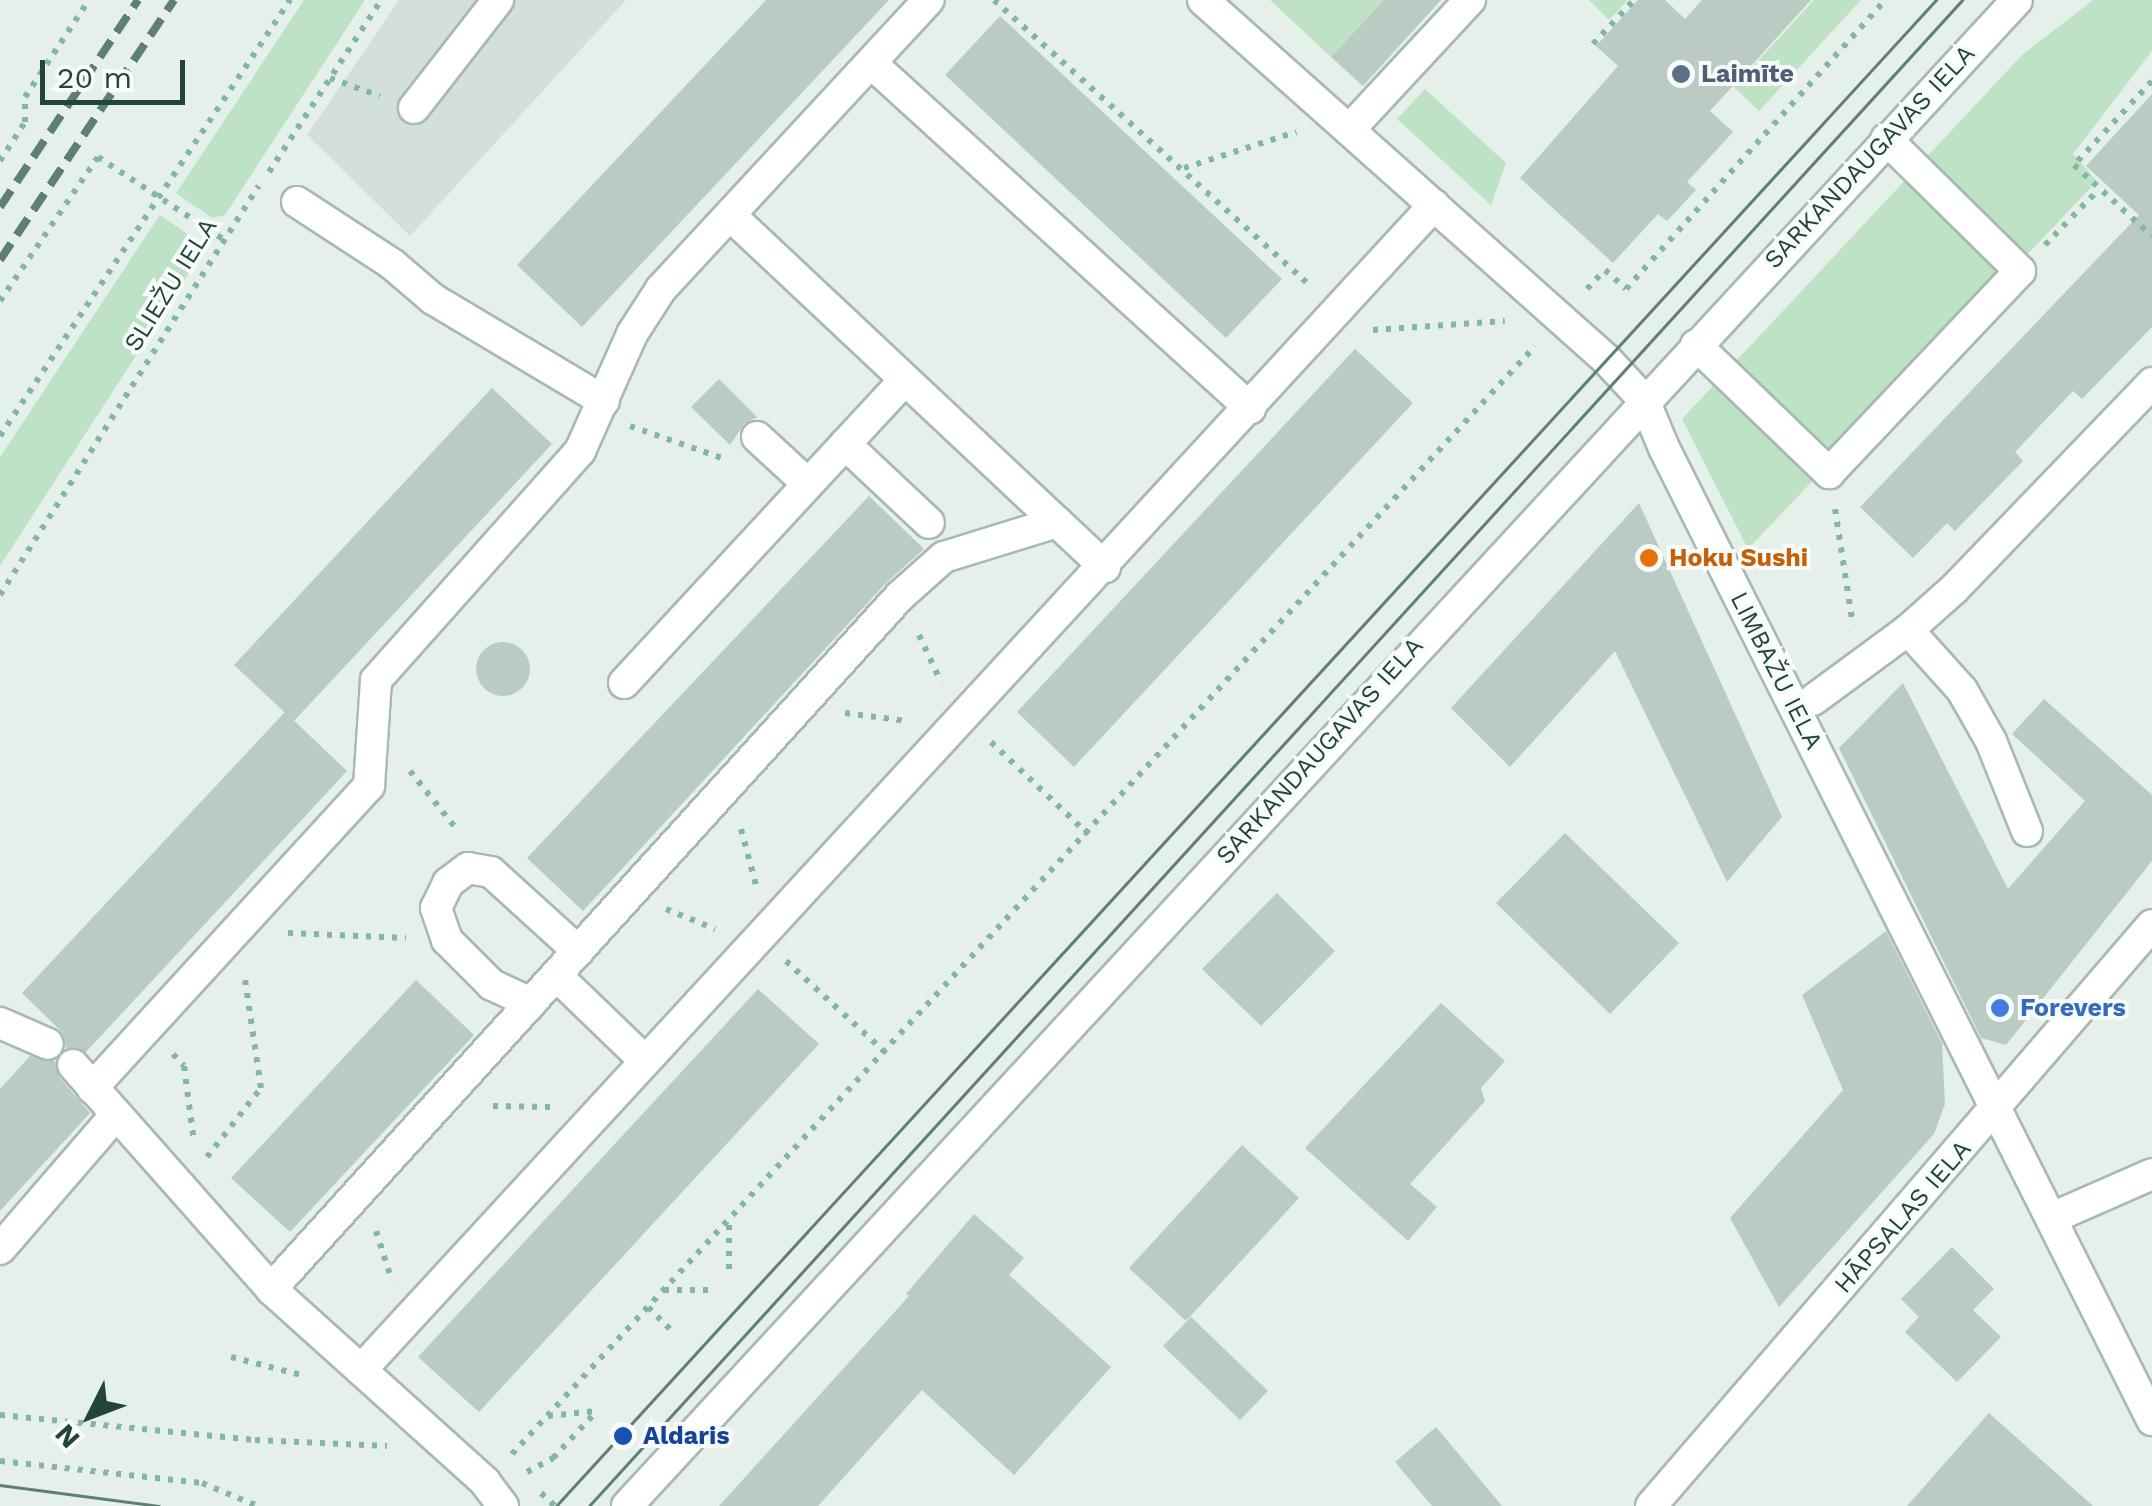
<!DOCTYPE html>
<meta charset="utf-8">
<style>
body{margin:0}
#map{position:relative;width:2152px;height:1506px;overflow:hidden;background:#e5f0eb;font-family:"Work Sans",sans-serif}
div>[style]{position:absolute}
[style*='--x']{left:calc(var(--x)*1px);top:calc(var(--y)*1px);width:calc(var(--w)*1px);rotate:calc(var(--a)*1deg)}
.built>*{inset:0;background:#d3e0da}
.green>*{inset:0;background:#bde2c6}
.building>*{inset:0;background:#bacbc4}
.round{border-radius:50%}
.path>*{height:6px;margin-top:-3px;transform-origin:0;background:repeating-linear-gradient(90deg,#83b6a5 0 5px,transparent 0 13px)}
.roads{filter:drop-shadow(2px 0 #a7b9b2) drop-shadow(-2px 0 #a7b9b2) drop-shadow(0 2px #a7b9b2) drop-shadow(0 -2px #a7b9b2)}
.minor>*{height:30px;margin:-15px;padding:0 15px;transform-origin:15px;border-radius:15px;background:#fff}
.tram>*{height:2.5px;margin:-1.25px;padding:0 1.25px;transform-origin:1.25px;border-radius:1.25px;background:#5d7f75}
.rail>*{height:8px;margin-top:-4px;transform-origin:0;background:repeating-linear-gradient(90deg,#5d7f75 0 20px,transparent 0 30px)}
.dots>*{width:28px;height:28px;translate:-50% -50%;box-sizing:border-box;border:5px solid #f7fbf9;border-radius:50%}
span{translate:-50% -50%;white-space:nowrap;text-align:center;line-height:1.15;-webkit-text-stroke:8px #f7fbf9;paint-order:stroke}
.service-label{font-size:25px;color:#4e5e75;font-weight:700}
.left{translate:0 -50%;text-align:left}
.street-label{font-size:25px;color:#22443a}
.food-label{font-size:25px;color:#c56008;font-weight:700}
.shop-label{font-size:25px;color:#366cbe;font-weight:700}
.transit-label{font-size:25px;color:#164399;font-weight:700}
.north{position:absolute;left:40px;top:1366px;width:100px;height:100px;-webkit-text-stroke:8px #f7fbf9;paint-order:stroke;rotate:228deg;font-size:28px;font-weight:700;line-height:40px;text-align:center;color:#22443a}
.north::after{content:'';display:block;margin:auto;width:35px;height:45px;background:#22443a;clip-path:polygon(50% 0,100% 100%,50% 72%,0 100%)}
.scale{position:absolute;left:40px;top:60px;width:145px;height:45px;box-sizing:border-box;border:5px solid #22443a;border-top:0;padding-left:12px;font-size:30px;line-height:35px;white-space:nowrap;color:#22443a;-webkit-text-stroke:8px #f7fbf9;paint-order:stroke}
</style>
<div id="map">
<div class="built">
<div style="clip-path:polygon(399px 0,626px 0,410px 236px,307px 135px)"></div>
</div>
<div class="green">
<div style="clip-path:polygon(304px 0,365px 0,225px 215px,212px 218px,176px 193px)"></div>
<div style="clip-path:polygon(1270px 0,1384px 0,1331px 57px)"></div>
<div style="clip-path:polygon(1589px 0,1628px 0,1609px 20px)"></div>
<div style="clip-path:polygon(1814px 0,1861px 0,1759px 111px,1734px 87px)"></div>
<div style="clip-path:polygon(2093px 0,2152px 0,2152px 51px,2073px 154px,2097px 181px,1748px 549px,1682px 419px,2022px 55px)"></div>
<div style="clip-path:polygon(1425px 89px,1506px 163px,1491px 205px,1397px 119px)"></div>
<div style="clip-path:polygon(160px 215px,199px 242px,199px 258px,0 566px,0 457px)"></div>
</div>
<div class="building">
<div style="clip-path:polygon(766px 0,889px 0,582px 327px,517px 265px)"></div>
<div style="clip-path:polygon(1384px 0,1441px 0,1363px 86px,1331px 57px)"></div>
<div style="clip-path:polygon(1638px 0,1665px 0,1685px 19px,1702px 0,1811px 0,1710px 111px,1733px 132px,1687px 182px,1696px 190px,1667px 221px,1658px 214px,1613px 263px,1520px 178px,1618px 66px,1596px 46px)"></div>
<div style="clip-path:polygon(1000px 16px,1282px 279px,1226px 338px,945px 75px)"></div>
<div style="clip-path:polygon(2152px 94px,2152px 327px,2082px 399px,2073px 391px,2015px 452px,2023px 461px,1955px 531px,1947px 523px,1913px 558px,1860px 507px,2139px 215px,2086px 166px)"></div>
<div style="clip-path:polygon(1355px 349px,1413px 403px,1074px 767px,1017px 712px)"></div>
<div style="clip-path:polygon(719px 379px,757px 417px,744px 424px,730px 445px,691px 407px)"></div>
<div style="clip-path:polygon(492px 388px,552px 444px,294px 721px,234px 665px)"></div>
<div style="clip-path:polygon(869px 496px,924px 549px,886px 583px,583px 911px,527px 858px)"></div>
<div style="clip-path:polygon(1639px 503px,1782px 817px,1727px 882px,1615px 651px,1510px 767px,1451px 708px)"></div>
<div class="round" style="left:476px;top:642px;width:54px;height:54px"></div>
<div style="clip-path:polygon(1903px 683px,2008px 889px,2085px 801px,2012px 734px,2044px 699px,2152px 795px,2152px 861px,2006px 1045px,1981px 1038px,1839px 748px)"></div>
<div style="clip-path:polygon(285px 712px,347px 771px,86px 1052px,66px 1048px,62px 1032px,22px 993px)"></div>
<div style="clip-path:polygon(1565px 833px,1679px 943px,1610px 1014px,1496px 903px)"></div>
<div style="clip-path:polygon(1277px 893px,1335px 951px,1261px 1026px,1202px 969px)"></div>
<div style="clip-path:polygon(1886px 931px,1942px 1043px,1945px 1104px,1934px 1134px,1779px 1307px,1730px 1218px,1843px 1090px,1802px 995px)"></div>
<div style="clip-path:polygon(416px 980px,474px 1035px,290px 1232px,231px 1178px)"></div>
<div style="clip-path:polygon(758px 989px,819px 1044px,479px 1412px,418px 1357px)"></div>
<div style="clip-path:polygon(1441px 1003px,1505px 1061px,1481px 1088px,1485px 1101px,1410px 1184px,1437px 1207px,1408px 1241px,1305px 1148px)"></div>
<div style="clip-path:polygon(30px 1056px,55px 1061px,59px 1077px,90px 1113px,0 1211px,0 1089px)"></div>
<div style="clip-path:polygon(1242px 1145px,1299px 1198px,1186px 1321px,1129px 1268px)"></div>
<div style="clip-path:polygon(974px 1214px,1024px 1258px,1009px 1275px,1111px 1367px,1014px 1475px,922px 1390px,818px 1506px,719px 1506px,909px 1296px,906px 1294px)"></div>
<div style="clip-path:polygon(1952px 1247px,1994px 1289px,1973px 1310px,2001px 1337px,1957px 1382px,1905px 1332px,1919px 1317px,1901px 1299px)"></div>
<div style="clip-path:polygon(1191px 1317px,1268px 1391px,1240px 1420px,1163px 1346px)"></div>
<div style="clip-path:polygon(1989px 1413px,2093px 1506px,1907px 1506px)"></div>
<div style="clip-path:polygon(1436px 1427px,1502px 1506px,1432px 1506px,1395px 1462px)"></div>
</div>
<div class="path">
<div style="--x:994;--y:0;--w:427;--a:42.1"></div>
<div style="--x:1593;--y:44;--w:60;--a:-47"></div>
<div style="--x:330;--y:78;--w:53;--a:19.8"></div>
<div style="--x:2152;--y:81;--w:115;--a:132.9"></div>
<div style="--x:2074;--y:165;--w:105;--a:42.3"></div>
<div style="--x:0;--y:161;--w:46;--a:-57.3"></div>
<div style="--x:25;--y:122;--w:25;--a:-90"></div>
<div style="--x:25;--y:97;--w:116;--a:-56.6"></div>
<div style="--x:1184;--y:168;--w:118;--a:-17.8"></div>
<div style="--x:269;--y:172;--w:205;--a:-56.9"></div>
<div style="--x:2045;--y:245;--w:78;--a:-46"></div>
<div style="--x:1587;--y:289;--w:26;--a:-47"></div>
<div style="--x:1605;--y:270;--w:28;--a:42"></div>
<div style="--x:1626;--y:289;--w:388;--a:-48.1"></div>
<div style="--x:0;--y:301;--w:174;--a:-55.8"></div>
<div style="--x:98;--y:157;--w:149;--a:33.3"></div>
<div style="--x:1373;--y:330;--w:132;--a:-3.9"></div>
<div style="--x:630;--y:426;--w:97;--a:19.2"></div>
<div style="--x:0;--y:436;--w:524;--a:-56.37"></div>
<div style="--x:1835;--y:509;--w:117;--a:81.2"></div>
<div style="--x:0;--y:595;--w:484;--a:-57.7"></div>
<div style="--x:919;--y:635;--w:52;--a:64.9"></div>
<div style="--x:845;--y:713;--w:63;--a:7.4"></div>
<div style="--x:991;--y:742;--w:134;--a:43.5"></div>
<div style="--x:410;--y:771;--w:77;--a:51.3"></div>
<div style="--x:741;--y:829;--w:58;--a:75"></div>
<div style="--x:666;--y:909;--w:53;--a:22.2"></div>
<div style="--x:288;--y:933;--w:118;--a:2.4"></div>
<div style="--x:786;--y:961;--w:134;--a:42.6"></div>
<div style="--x:173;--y:1054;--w:16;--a:47"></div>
<div style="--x:184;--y:1066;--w:77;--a:82.5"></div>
<div style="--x:493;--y:1106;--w:57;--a:1"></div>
<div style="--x:207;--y:1157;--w:88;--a:-52"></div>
<div style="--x:261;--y:1088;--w:109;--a:-98.4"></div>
<div style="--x:376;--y:1231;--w:52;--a:72.3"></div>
<div style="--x:729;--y:1269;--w:49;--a:-90"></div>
<div style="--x:664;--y:1290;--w:46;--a:0"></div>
<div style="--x:648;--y:1307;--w:34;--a:45"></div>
<div style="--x:231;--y:1357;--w:76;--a:14.4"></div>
<div style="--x:0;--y:1415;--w:256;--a:5.6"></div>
<div style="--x:255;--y:1440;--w:132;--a:2.6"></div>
<div style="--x:548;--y:1416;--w:48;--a:-5.9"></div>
<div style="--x:512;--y:1454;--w:1508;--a:-47.28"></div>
<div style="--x:0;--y:1461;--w:203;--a:6.2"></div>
<div style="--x:202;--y:1483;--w:61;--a:22.3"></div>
<div style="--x:527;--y:1472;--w:30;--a:-28"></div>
<div style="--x:553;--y:1458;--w:64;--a:-46.9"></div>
<div style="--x:541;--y:1493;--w:19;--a:43"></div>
</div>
<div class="roads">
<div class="minor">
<div style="--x:1203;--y:0;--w:540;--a:41.7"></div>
<div style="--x:1606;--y:359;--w:56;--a:47.2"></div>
<div style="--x:1644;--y:400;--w:52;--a:67.4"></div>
<div style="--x:1664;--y:448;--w:1088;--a:63.34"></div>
<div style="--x:871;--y:63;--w:513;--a:42.31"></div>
<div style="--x:414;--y:108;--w:137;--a:-52.1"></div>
<div style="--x:1349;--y:130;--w:178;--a:-47.1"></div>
<div style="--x:297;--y:202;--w:113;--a:33.1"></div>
<div style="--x:392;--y:264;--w:54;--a:40.5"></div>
<div style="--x:433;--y:299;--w:199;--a:30.8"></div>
<div style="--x:731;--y:216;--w:447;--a:43.2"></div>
<div style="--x:1696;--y:345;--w:185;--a:43.9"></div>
<div style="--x:1829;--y:473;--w:278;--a:-46.6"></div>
<div style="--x:2020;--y:271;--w:188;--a:-135.4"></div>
<div style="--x:757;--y:437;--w:69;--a:42.7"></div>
<div style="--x:845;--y:444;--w:115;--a:43.2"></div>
<div style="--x:1908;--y:630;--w:81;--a:48"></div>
<div style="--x:1962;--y:690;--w:59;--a:60.4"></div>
<div style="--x:1991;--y:741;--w:97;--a:68.2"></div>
<div style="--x:624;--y:683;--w:412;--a:-47.2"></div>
<div style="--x:1813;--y:700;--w:118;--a:-36.4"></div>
<div style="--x:1908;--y:630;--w:62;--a:-41.7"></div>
<div style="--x:1954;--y:589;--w:286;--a:-46.1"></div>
<div style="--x:556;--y:975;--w:124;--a:44"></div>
<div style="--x:531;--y:1003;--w:43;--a:-155.2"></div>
<div style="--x:492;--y:985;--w:64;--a:-135"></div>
<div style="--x:447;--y:940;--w:34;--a:-109"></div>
<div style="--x:436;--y:908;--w:28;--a:-64"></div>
<div style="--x:448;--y:883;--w:25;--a:-37"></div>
<div style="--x:468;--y:868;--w:23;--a:10"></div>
<div style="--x:491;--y:872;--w:118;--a:42.2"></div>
<div style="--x:0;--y:1023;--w:52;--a:23.6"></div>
<div style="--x:73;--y:1065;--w:299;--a:48.5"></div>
<div style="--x:271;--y:1289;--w:288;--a:42"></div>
<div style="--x:485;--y:1482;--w:30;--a:53"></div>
<div style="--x:92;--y:1088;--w:410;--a:-47.5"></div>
<div style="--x:369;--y:786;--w:106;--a:-86.2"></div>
<div style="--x:376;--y:680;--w:307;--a:-48.3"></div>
<div style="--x:580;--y:451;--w:128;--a:-66"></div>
<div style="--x:632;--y:334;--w:54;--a:-57.2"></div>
<div style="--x:661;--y:289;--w:394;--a:-47.2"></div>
<div style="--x:2052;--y:1218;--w:109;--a:-23.7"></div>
<div style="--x:0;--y:1249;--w:176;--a:-49.2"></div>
<div style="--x:271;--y:1289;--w:936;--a:-47.77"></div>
<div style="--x:900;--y:596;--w:59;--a:-41.6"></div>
<div style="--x:944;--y:557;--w:118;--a:-17.2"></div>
<div style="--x:1057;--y:522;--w:66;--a:43.2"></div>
<div style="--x:361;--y:1370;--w:1584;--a:-47.35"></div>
<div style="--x:627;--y:1506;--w:2049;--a:-47.29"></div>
<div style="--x:1651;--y:1506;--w:767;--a:-49.23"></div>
</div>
</div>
<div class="tram">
<div style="--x:0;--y:1485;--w:160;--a:7.5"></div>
<div style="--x:556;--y:1506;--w:2043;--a:-47.5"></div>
<div style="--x:589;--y:1506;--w:2038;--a:-47.64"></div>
</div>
<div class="rail">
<div style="--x:0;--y:207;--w:249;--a:-56.3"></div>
<div style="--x:0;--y:260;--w:313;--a:-56.2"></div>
</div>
<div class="dots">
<div style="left:1681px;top:74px;background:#5c6f8a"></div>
<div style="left:1649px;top:558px;background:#e8710a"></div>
<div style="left:2000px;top:1008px;background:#3f7fe0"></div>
<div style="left:623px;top:1436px;background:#1a4fb4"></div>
</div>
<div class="service-label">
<span class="left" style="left:1701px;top:74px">Laimīte</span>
</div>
<div class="street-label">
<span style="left:1870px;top:157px;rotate:-47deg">SARKANDAUGAVAS IELA</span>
<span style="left:171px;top:285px;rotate:-58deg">SLIEŽU IELA</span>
<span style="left:1776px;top:671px;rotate:63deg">LIMBAŽU IELA</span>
<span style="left:1320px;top:751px;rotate:-48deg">SARKANDAUGAVAS IELA</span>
<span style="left:1903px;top:1217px;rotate:-49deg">HĀPSALAS IELA</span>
</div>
<div class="food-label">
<span class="left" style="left:1669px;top:558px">Hoku Sushi</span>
</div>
<div class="shop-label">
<span class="left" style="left:2020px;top:1008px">Forevers</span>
</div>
<div class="transit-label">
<span class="left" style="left:643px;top:1436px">Aldaris</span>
</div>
<div class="north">N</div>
<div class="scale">20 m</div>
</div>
